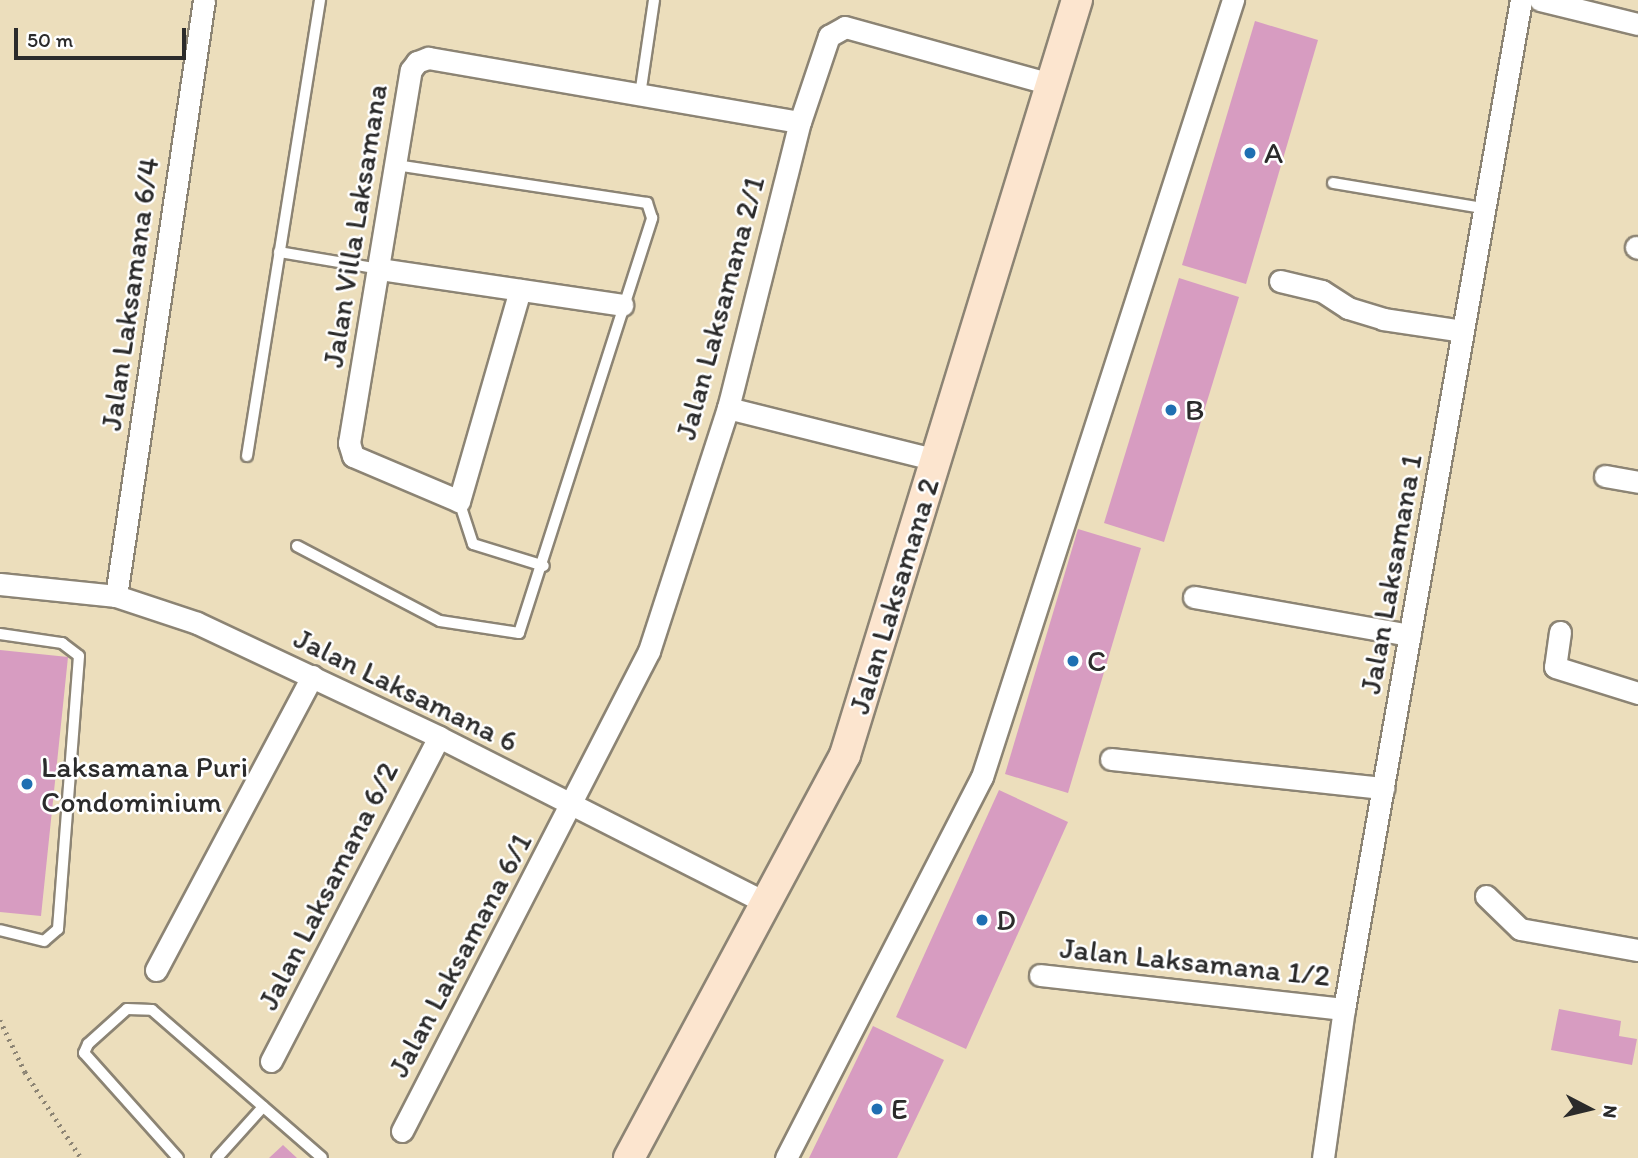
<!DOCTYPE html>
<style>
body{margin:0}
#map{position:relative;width:1638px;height:1158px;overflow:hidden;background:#ecdebc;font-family:Itim,sans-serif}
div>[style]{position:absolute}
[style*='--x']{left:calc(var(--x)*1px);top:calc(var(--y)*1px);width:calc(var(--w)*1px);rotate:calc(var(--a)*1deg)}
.building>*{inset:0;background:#d79cc1}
.path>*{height:4.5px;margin-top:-2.25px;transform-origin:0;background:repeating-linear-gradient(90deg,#8c8474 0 2px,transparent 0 7px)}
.roads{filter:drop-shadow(2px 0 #8c8474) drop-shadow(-2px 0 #8c8474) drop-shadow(0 2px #8c8474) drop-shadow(0 -2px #8c8474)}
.lane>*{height:10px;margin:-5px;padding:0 5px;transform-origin:5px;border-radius:5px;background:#fff}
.street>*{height:21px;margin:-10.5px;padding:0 10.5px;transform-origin:10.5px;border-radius:10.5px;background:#fff}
.secondary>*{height:30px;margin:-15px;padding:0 15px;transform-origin:15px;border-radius:15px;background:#fce5cf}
.dots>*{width:19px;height:19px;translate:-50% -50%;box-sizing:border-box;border:4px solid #fff;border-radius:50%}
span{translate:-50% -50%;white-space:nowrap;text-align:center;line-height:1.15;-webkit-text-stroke:5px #fff;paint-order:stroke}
.poi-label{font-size:30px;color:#2b2b2b}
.left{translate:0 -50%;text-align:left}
.street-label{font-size:30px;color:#2b2b2b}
.north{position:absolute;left:1554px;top:1074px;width:70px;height:70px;-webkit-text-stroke:5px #fff;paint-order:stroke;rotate:97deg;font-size:19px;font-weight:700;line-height:28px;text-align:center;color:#2b2b2b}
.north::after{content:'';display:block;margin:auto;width:24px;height:32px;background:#2b2b2b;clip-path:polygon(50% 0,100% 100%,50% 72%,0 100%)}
.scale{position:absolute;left:14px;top:28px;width:172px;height:32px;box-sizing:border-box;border:4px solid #2b2b2b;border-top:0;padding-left:9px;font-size:21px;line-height:24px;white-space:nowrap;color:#2b2b2b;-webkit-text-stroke:5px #fff;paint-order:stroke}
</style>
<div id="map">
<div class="building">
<div style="clip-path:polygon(1255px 21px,1318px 40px,1246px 284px,1182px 265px)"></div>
<div style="clip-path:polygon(1179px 278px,1239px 297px,1164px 542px,1104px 523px)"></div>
<div style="clip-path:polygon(1078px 529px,1141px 548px,1068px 793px,1005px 774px)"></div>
<div style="clip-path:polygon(0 650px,68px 657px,41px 916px,0 912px)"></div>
<div style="clip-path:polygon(999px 790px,1068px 822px,966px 1049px,896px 1017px)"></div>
<div style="clip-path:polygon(1559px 1009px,1621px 1021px,1619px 1036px,1637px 1039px,1632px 1065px,1551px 1050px)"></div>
<div style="clip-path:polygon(873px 1026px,944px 1060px,897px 1158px,809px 1158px)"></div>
<div style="clip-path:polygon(283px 1145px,297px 1158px,269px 1158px)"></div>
</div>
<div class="path">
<div style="--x:0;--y:1020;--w:58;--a:64.3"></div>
<div style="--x:25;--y:1072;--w:103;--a:56.9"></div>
</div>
<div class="roads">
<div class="lane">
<div style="--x:640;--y:95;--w:96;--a:-81.6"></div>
<div style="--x:1333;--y:183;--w:151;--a:9.5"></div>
<div style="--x:279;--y:252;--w:101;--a:9.6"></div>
<div style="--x:247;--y:456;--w:462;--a:-80.9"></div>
<div style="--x:459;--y:501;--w:45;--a:72"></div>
<div style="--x:473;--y:544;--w:74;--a:17.2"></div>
<div style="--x:297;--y:546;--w:161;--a:27.7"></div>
<div style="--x:440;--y:621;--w:80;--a:8.6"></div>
<div style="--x:519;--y:633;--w:436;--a:-72.2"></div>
<div style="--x:652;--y:218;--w:16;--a:-108"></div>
<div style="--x:647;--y:203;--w:254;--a:-171.4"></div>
<div style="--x:0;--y:634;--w:63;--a:8.3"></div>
<div style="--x:62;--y:643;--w:21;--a:37"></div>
<div style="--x:79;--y:656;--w:274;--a:94.4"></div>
<div style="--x:58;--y:929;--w:18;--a:139"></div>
<div style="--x:44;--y:941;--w:45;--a:-166"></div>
<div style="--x:178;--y:1158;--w:141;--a:-131.8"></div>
<div style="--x:84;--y:1053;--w:10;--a:-66"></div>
<div style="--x:88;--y:1044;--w:52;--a:-41.9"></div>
<div style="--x:127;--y:1009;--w:25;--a:2"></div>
<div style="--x:152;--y:1010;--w:225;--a:41"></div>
<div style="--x:217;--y:1158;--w:69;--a:-48"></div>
</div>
<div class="street">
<div style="--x:1540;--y:0;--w:101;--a:13.8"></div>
<div style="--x:1636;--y:247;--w:2;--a:27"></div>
<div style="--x:379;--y:269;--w:246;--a:8.4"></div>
<div style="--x:1280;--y:281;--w:43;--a:13.4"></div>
<div style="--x:1322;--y:291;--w:31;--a:33"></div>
<div style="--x:1348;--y:308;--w:37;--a:17"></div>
<div style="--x:1383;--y:319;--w:80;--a:8.6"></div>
<div style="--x:520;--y:290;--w:220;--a:106.1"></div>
<div style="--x:459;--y:501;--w:115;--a:-157"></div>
<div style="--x:353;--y:456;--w:14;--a:-107"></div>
<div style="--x:349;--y:443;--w:378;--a:-80.6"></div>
<div style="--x:411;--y:70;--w:10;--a:-53"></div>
<div style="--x:417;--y:62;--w:12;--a:-20"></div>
<div style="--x:428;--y:58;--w:377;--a:9.8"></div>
<div style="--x:728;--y:408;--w:214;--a:14"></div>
<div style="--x:1605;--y:476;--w:34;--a:10"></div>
<div style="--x:0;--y:584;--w:117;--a:5.9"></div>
<div style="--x:116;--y:596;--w:85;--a:18.4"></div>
<div style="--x:197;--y:623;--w:268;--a:25.2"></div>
<div style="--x:439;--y:737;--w:369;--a:26.9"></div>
<div style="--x:116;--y:596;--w:602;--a:-81.6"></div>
<div style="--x:1194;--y:597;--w:219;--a:10"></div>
<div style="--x:1560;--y:632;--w:35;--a:98"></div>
<div style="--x:1555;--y:667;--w:87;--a:17.4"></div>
<div style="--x:1111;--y:759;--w:274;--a:6.1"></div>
<div style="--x:1486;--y:896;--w:47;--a:44.1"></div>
<div style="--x:1520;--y:929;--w:120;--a:10.1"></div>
<div style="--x:156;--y:970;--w:333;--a:-62"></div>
<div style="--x:1040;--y:975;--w:306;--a:6.4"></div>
<div style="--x:271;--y:1061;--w:365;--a:-62.6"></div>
<div style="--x:402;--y:1131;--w:540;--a:-62.77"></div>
<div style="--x:649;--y:651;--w:256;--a:-72"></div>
<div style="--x:728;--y:408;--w:295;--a:-75.9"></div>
<div style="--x:800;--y:122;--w:91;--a:-71.4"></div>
<div style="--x:829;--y:36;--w:18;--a:-29"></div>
<div style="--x:845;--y:27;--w:214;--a:15.5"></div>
<div style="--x:786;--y:1158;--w:428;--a:-62.8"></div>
<div style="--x:982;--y:777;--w:817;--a:-72.1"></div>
<div style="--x:1323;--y:1158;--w:150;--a:-82"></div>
<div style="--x:1344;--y:1009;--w:1024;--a:-80.05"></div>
</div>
<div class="secondary">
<div style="--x:629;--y:1158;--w:457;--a:-61.8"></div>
<div style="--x:845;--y:755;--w:790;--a:-72.92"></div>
</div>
</div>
<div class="dots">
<div style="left:1250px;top:153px;background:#1f6fb2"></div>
<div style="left:1171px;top:410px;background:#1f6fb2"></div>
<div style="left:1073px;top:661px;background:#1f6fb2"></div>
<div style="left:27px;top:784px;background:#1f6fb2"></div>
<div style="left:982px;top:920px;background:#1f6fb2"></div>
<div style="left:877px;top:1109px;background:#1f6fb2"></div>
</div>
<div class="poi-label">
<span class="left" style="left:1264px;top:153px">A</span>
<span class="left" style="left:1185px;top:410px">B</span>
<span class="left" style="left:1087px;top:661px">C</span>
<span class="left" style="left:41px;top:784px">Laksamana Puri<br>Condominium</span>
<span class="left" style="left:996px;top:920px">D</span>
<span class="left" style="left:891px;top:1109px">E</span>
</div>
<div class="street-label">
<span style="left:355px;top:226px;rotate:-81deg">Jalan Villa Laksamana</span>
<span style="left:130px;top:294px;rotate:-82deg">Jalan Laksamana 6/4</span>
<span style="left:720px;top:308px;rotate:-75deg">Jalan Laksamana 2/1</span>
<span style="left:1391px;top:574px;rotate:-80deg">Jalan Laksamana 1</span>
<span style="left:894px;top:596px;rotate:-73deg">Jalan Laksamana 2</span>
<span style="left:406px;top:690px;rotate:26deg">Jalan Laksamana 6</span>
<span style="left:328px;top:886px;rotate:-63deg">Jalan Laksamana 6/2</span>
<span style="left:460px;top:955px;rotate:-62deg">Jalan Laksamana 6/1</span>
<span style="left:1195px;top:962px;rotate:6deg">Jalan Laksamana 1/2</span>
</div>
<div class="north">N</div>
<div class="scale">50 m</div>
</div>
